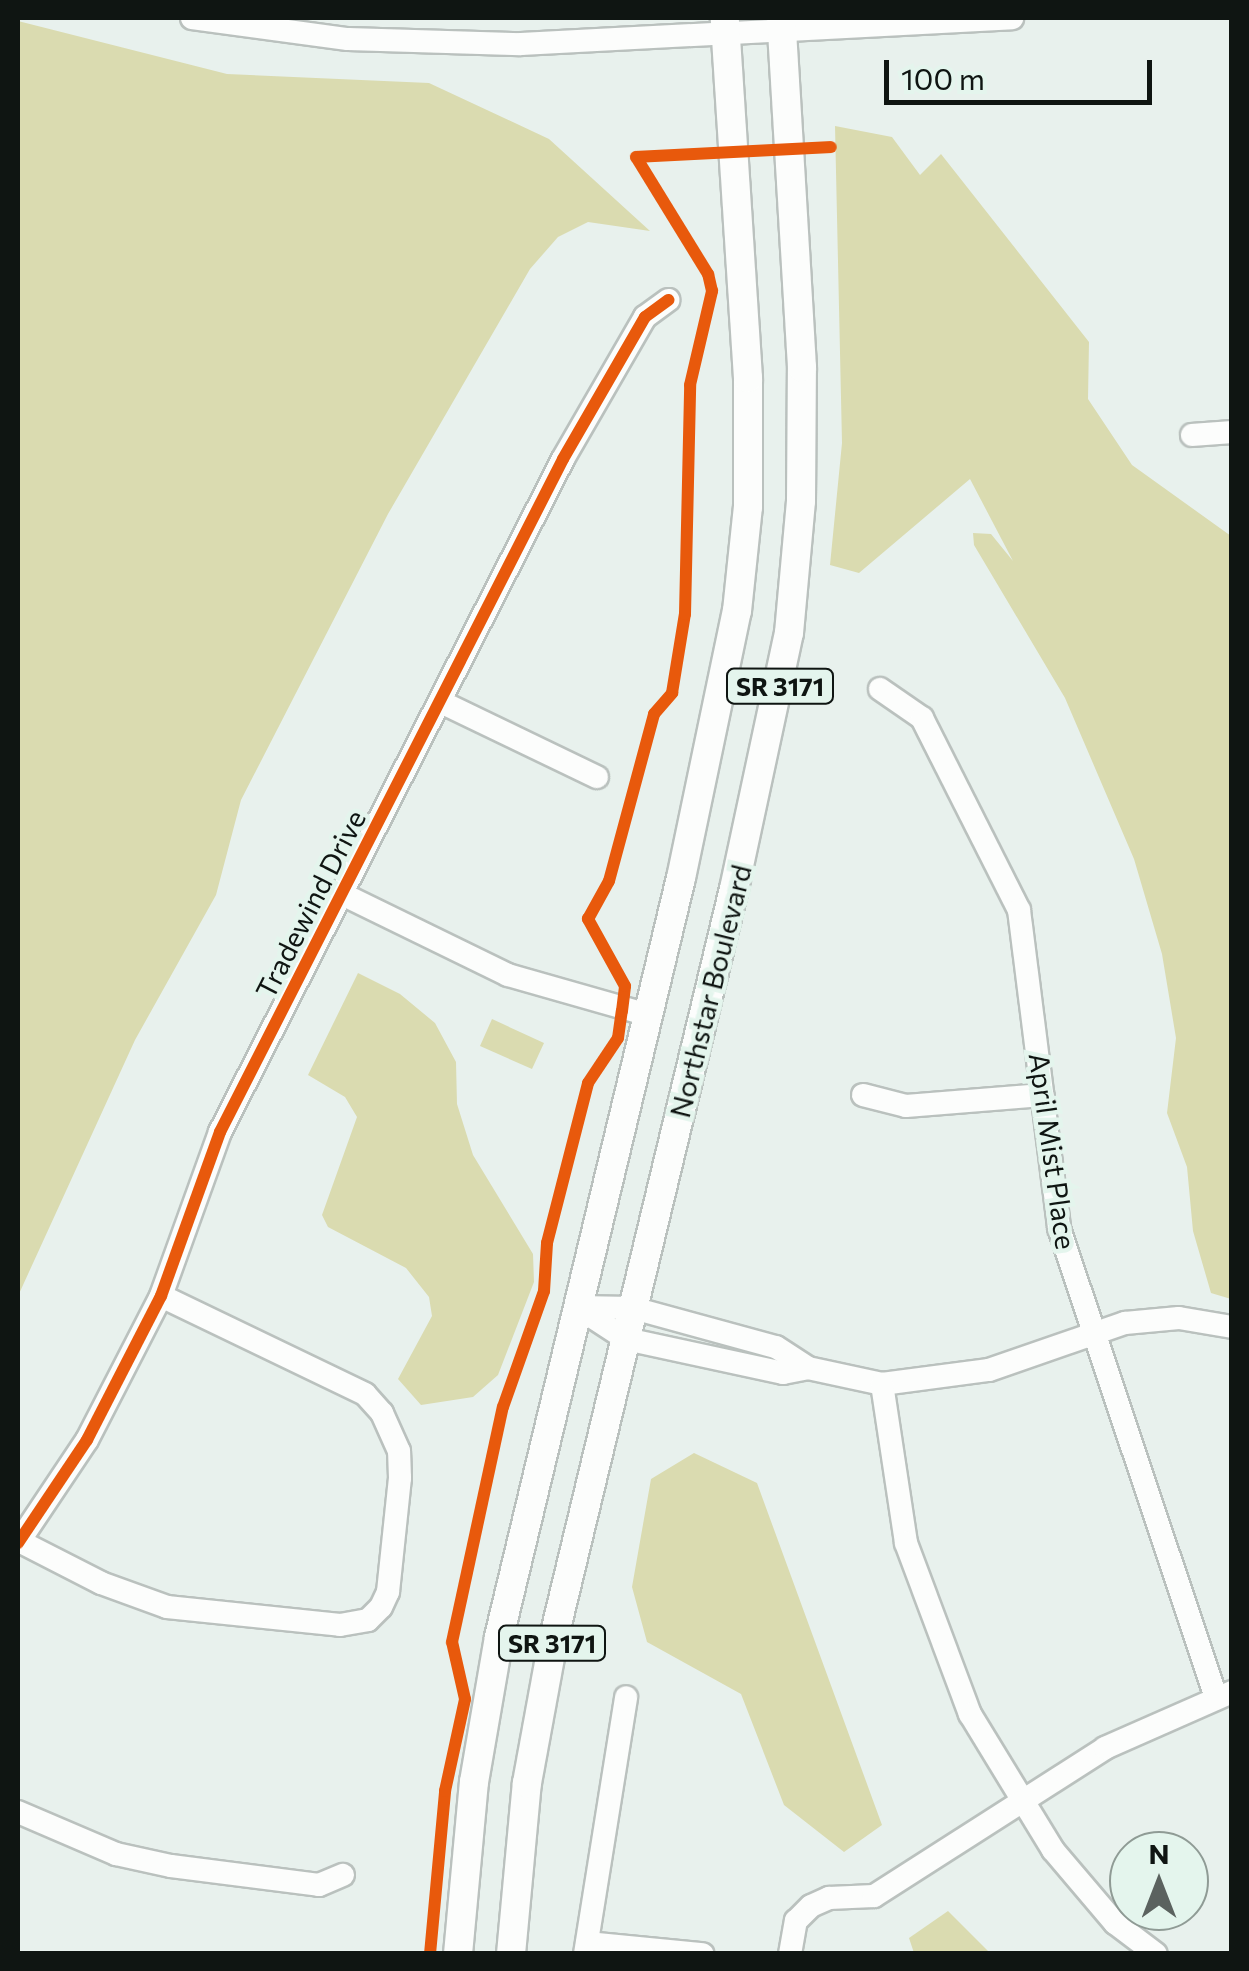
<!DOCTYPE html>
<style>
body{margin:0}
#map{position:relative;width:1249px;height:1971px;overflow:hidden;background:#e8f1ed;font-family:Commissioner,sans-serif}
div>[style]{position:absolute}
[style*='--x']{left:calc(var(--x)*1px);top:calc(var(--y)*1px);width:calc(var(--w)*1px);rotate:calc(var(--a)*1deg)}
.green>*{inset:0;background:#dadbb0}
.roads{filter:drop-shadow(2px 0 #bac1be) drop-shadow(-2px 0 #bac1be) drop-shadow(0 2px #bac1be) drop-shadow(0 -2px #bac1be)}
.minor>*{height:22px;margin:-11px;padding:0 11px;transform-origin:11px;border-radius:11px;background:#fcfdfc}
.major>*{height:28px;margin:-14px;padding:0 14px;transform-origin:14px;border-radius:14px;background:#fcfdfc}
.cycleway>*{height:12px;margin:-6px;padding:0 6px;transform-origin:6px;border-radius:6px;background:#e8590c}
span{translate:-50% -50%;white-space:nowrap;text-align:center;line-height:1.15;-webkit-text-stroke:9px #e4f5ed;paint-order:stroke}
.shield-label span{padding:2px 8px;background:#e4f5ed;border:2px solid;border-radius:8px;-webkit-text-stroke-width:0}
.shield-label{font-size:25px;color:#0f1512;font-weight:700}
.street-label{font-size:28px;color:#0f1512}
.frame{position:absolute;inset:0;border:20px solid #0f1512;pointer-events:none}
.north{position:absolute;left:1109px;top:1831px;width:100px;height:100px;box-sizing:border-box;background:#e4f5ed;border:2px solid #8f9b95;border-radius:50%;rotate:0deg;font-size:28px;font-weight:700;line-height:40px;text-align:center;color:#0f1512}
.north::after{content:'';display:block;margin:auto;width:35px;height:45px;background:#5b625f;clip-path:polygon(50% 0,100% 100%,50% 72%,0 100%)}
.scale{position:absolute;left:884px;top:60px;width:268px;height:45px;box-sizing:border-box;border:5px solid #0f1512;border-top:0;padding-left:12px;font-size:30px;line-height:35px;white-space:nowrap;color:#0f1512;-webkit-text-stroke:8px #e4f5ed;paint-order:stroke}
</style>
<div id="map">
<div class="green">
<div style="clip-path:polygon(18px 21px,227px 74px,429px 83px,549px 139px,650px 231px,588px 222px,558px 237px,530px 269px,388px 514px,241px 800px,216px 895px,135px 1040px,18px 1296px)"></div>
<div style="clip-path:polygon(835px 126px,892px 137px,920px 175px,941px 154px,1089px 342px,1088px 399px,1132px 465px,1231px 536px,1231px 1299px,1211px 1293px,1193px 1231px,1187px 1167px,1167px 1113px,1176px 1038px,1162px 954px,1134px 859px,1065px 698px,974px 545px,973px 533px,991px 534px,1013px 561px,970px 479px,859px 573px,830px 565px,842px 443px)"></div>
<div style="clip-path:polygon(358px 973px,400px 994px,435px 1023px,456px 1062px,457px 1104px,473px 1155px,533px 1254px,534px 1282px,498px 1375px,473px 1397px,421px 1405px,398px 1379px,432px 1316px,429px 1297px,406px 1268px,328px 1227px,322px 1215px,357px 1117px,345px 1097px,308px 1075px)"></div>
<div style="clip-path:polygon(492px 1019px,544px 1043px,532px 1069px,480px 1046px)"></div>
<div style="clip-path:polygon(694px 1453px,757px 1483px,882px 1825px,844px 1852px,784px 1805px,741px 1694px,647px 1642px,632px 1587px,651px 1479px)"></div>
<div style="clip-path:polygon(948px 1911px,990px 1953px,914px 1953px,909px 1938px)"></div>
</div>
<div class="roads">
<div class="minor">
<div style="--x:192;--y:18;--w:157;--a:7.7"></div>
<div style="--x:348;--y:39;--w:173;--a:1.7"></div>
<div style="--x:521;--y:44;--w:492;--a:-3"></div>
<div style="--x:1192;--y:435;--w:40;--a:-4.3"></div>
<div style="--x:880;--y:689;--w:51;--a:34.6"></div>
<div style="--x:922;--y:718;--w:215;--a:63.2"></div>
<div style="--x:1019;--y:910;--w:321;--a:82.8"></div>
<div style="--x:1059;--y:1228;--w:495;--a:71.5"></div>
<div style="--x:441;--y:702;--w:173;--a:25.7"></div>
<div style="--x:344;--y:895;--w:182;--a:26"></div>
<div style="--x:508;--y:975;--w:146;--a:15.9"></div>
<div style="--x:863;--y:1095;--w:44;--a:14.3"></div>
<div style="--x:906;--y:1106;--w:137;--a:-4.6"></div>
<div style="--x:577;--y:1307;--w:56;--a:1"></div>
<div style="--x:633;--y:1308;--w:148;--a:15.3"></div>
<div style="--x:776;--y:1347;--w:38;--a:33"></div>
<div style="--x:808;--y:1368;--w:76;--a:12.2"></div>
<div style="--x:882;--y:1384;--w:108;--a:-7.5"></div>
<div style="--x:989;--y:1370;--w:144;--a:-19.1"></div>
<div style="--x:1125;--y:1323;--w:54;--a:-5.3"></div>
<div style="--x:1179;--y:1318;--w:54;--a:9.6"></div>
<div style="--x:577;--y:1307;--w:59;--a:33.1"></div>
<div style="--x:626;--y:1339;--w:161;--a:12.2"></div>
<div style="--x:783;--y:1373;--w:25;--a:-11"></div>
<div style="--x:882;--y:1384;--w:161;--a:81.4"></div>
<div style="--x:906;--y:1543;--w:183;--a:69.5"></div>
<div style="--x:970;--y:1714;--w:159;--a:58.6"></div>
<div style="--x:1053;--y:1850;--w:96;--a:49.7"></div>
<div style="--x:1115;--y:1923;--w:51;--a:37.1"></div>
<div style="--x:19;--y:1541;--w:92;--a:27.1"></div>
<div style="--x:101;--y:1583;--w:70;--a:20"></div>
<div style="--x:167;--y:1607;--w:174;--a:5.9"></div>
<div style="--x:340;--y:1625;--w:28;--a:-10"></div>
<div style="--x:368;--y:1620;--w:18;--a:-45"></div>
<div style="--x:381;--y:1607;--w:17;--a:-65"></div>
<div style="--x:388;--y:1592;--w:115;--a:-84"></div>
<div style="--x:400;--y:1478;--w:27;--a:-92"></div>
<div style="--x:399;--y:1451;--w:42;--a:-114.1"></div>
<div style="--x:382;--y:1413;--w:25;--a:-132"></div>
<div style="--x:365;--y:1394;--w:226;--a:-154.3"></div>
<div style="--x:18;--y:1543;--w:124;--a:-56.2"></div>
<div style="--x:87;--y:1440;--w:162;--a:-62.8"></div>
<div style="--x:161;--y:1296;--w:174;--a:-70.2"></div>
<div style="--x:220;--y:1132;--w:755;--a:-62.99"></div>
<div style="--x:563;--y:459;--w:164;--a:-60"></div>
<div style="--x:645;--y:317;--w:29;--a:-36"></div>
<div style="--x:18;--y:1812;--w:107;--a:23.2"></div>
<div style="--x:116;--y:1854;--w:56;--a:12.3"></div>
<div style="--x:171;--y:1866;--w:149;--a:7.3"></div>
<div style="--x:319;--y:1885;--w:26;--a:-23"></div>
<div style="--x:587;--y:1943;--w:116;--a:5.5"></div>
<div style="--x:585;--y:1954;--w:260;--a:-80.9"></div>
<div style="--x:790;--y:1954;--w:34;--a:-80"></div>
<div style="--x:796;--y:1921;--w:21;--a:-45"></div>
<div style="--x:811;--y:1906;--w:20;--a:-24"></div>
<div style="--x:829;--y:1898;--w:45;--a:-2.5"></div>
<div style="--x:874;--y:1896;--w:274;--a:-32.6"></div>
<div style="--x:1105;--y:1748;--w:139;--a:-23.8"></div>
</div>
<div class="major">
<div style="--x:458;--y:1954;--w:173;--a:-84.7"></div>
<div style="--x:474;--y:1782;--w:147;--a:-80.2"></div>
<div style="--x:499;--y:1637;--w:781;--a:-76.52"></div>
<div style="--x:681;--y:878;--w:273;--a:-78.2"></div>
<div style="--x:737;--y:611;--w:105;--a:-84"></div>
<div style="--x:748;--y:507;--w:129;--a:-90"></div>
<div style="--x:748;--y:378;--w:361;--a:-93.7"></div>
<div style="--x:511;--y:1954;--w:172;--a:-84.7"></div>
<div style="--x:527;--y:1783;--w:144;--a:-79.6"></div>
<div style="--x:553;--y:1641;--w:773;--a:-76.47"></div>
<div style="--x:734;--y:889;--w:262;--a:-77.9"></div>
<div style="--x:789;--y:633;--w:133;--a:-84.8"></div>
<div style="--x:801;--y:501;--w:134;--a:-89.6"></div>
<div style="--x:802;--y:367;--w:350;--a:-93.4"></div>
</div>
</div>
<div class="cycleway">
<div style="--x:18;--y:1543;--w:124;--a:-56.2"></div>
<div style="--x:87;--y:1440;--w:162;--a:-62.8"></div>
<div style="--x:161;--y:1296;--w:174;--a:-70.2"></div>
<div style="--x:220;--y:1132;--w:755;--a:-62.99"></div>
<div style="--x:563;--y:459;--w:164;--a:-60"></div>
<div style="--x:645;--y:317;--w:29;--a:-36"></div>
<div style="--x:430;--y:1954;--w:164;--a:-84.7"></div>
<div style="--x:445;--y:1791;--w:94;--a:-77.7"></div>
<div style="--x:465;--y:1699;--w:58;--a:-102.8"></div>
<div style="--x:452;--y:1642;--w:240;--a:-77.8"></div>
<div style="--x:503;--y:1407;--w:123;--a:-70.5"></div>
<div style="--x:544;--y:1291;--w:48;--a:-86.4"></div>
<div style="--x:547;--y:1243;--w:165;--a:-75.6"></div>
<div style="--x:588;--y:1083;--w:54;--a:-56.3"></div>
<div style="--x:618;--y:1038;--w:27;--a:-82"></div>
<div style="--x:622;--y:1011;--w:25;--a:-83"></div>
<div style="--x:625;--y:986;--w:77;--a:-118.9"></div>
<div style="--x:588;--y:919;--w:43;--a:-61.1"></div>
<div style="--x:609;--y:881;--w:173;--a:-74.9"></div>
<div style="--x:654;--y:714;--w:28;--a:-49"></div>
<div style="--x:672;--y:693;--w:80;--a:-80.7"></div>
<div style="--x:685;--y:614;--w:229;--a:-88.7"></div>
<div style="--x:690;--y:385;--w:97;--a:-76.8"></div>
<div style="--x:712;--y:291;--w:17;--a:-103"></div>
<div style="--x:708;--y:274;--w:137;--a:-121.6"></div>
<div style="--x:636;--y:157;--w:195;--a:-2.9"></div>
</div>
<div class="shield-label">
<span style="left:780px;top:686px">SR 3171</span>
<span style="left:552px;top:1643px">SR 3171</span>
</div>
<div class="street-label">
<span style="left:310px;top:904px;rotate:-63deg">Tradewind Drive</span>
<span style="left:710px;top:991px;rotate:-76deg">Northstar Boulevard</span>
<span style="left:1053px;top:1151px;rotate:82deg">April Mist Place</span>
</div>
<div class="frame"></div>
<div class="north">N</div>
<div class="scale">100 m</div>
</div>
